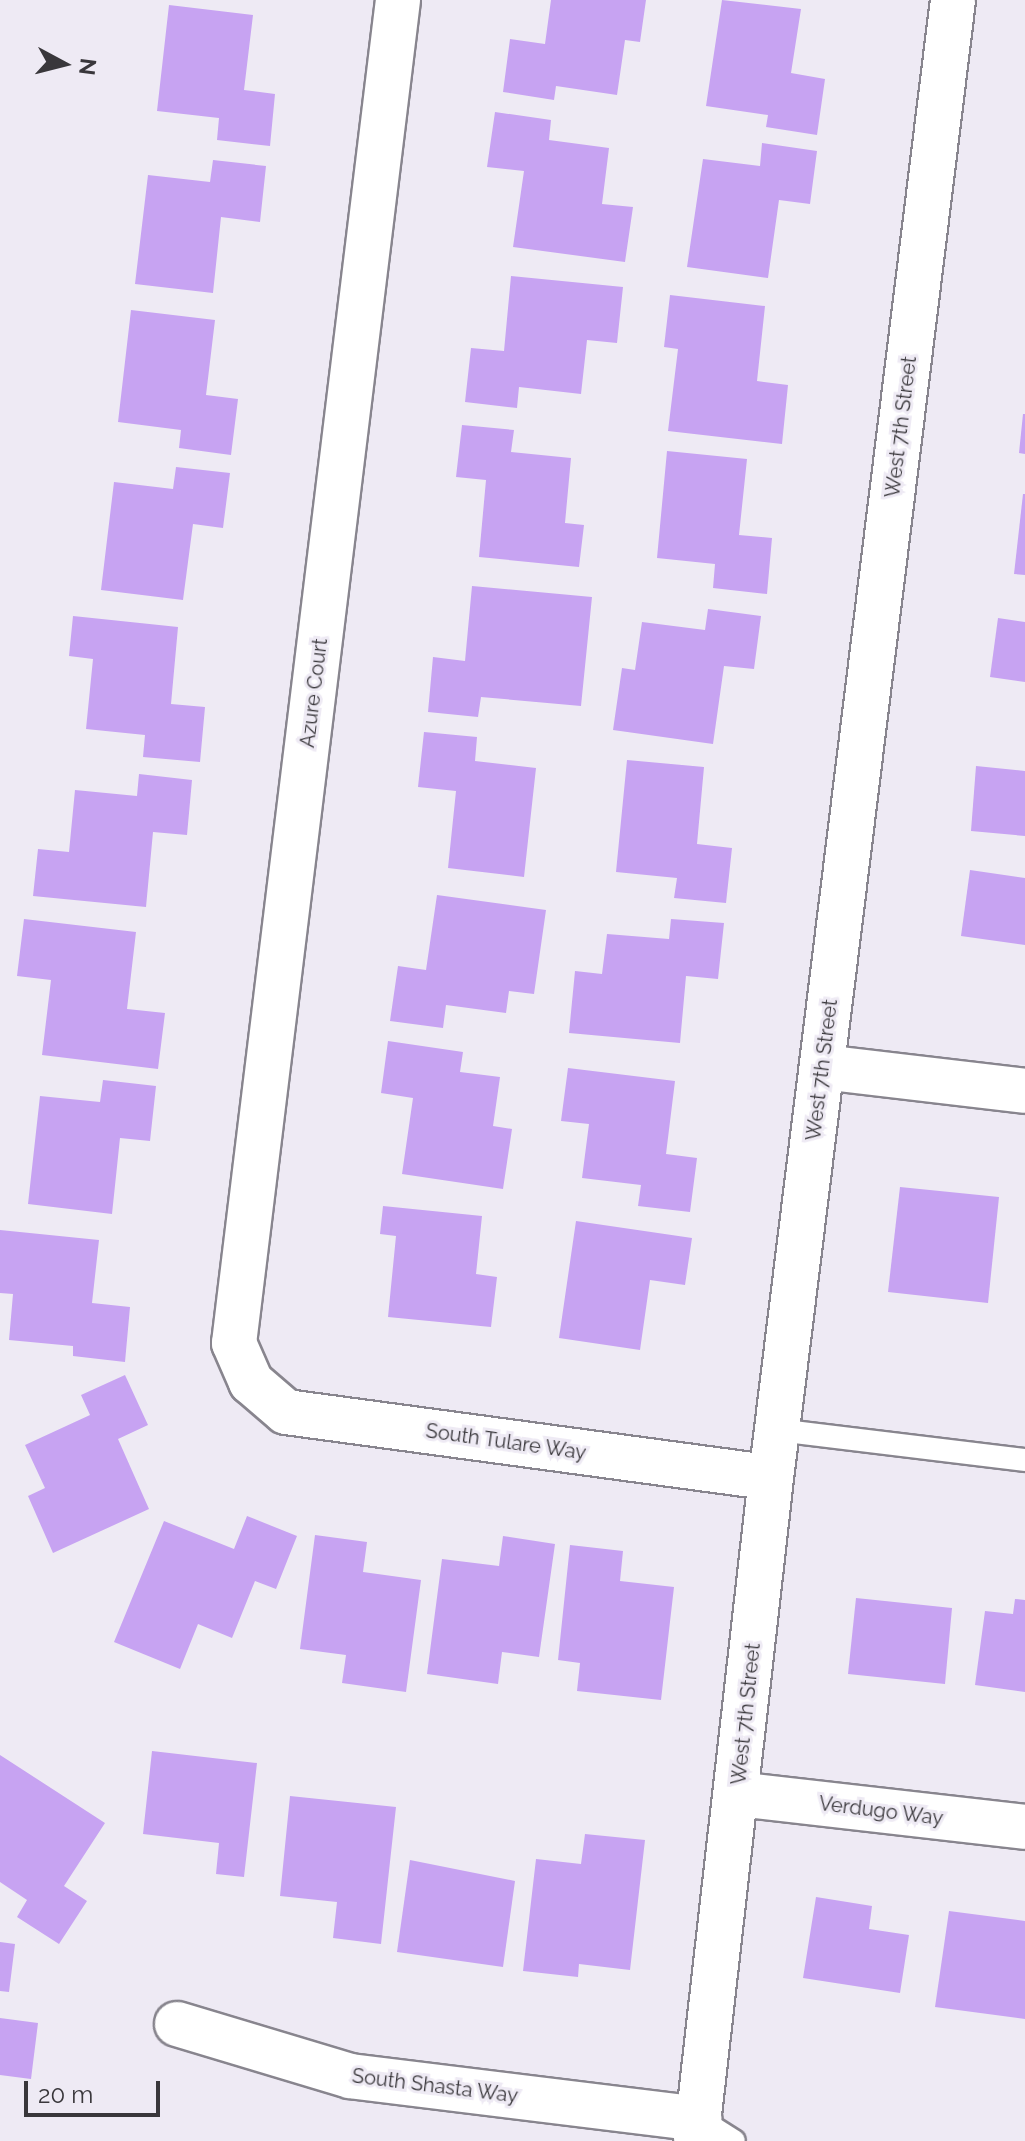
<!DOCTYPE html>
<style>
body{margin:0}
#map{position:relative;width:1025px;height:2141px;overflow:hidden;background:#eeeaf4;font-family:Raleway,sans-serif}
div>[style]{position:absolute}
[style*='--x']{left:calc(var(--x)*1px);top:calc(var(--y)*1px);width:calc(var(--w)*1px);rotate:calc(var(--a)*1deg)}
.building>*{inset:0;background:#c7a3f2}
.roads{filter:drop-shadow(2px 0 #88858e) drop-shadow(-2px 0 #88858e) drop-shadow(0 2px #88858e) drop-shadow(0 -2px #88858e)}
.lane>*{height:22px;margin:-11px;padding:0 11px;transform-origin:11px;border-radius:11px;background:#fff}
.street>*{height:44px;margin:-22px;padding:0 22px;transform-origin:22px;border-radius:22px;background:#fff}
.secondary>*{height:44px;margin:-22px;padding:0 22px;transform-origin:22px;border-radius:22px;background:#fff}
span{translate:-50% -50%;white-space:nowrap;text-align:center;line-height:1.15;-webkit-text-stroke:6px #eeeaf4;paint-order:stroke}
.street-label{font-size:20px;color:#39373b}
.north{position:absolute;left:24px;top:24px;width:80px;height:80px;-webkit-text-stroke:6px #eeeaf4;paint-order:stroke;rotate:97deg;font-size:22px;font-weight:700;line-height:32px;text-align:center;color:#39373b}
.north::after{content:'';display:block;margin:auto;width:28px;height:36px;background:#39373b;clip-path:polygon(50% 0,100% 100%,50% 72%,0 100%)}
.scale{position:absolute;left:24px;top:2081px;width:136px;height:36px;box-sizing:border-box;border:4px solid #39373b;border-top:0;padding-left:10px;font-size:24px;line-height:28px;white-space:nowrap;color:#39373b;-webkit-text-stroke:6px #eeeaf4;paint-order:stroke}
</style>
<div id="map">
<div class="building">
<div style="clip-path:polygon(551px 0,646px 0,640px 42px,625px 40px,617px 95px,556px 86px,554px 100px,503px 92px,510px 39px,545px 44px)"></div>
<div style="clip-path:polygon(722px 0,801px 9px,791px 73px,825px 79px,817px 135px,766px 127px,768px 115px,706px 106px)"></div>
<div style="clip-path:polygon(169px 5px,253px 15px,244px 90px,275px 94px,270px 146px,217px 140px,219px 118px,157px 111px)"></div>
<div style="clip-path:polygon(495px 112px,551px 120px,549px 140px,609px 148px,602px 204px,633px 207px,625px 262px,513px 247px,524px 171px,487px 167px)"></div>
<div style="clip-path:polygon(762px 143px,817px 151px,810px 204px,779px 200px,768px 278px,687px 267px,703px 159px,760px 166px)"></div>
<div style="clip-path:polygon(213px 160px,266px 166px,260px 222px,221px 217px,213px 293px,135px 284px,148px 175px,210px 182px)"></div>
<div style="clip-path:polygon(511px 276px,623px 287px,617px 343px,587px 340px,581px 394px,519px 387px,517px 408px,465px 402px,471px 348px,504px 351px)"></div>
<div style="clip-path:polygon(670px 295px,765px 306px,757px 381px,788px 385px,782px 444px,668px 431px,678px 349px,664px 347px)"></div>
<div style="clip-path:polygon(131px 310px,215px 320px,206px 395px,238px 399px,231px 455px,179px 448px,181px 430px,118px 422px)"></div>
<div style="clip-path:polygon(1023px 414px,1025px 414px,1025px 454px,1019px 453px)"></div>
<div style="clip-path:polygon(462px 425px,514px 430px,511px 452px,571px 458px,565px 523px,584px 525px,579px 567px,479px 557px,486px 480px,456px 477px)"></div>
<div style="clip-path:polygon(667px 451px,747px 459px,739px 535px,772px 538px,767px 594px,713px 588px,715px 564px,657px 558px)"></div>
<div style="clip-path:polygon(176px 467px,230px 473px,223px 528px,193px 524px,183px 600px,101px 590px,114px 482px,173px 489px)"></div>
<div style="clip-path:polygon(1023px 494px,1025px 494px,1025px 575px,1014px 574px)"></div>
<div style="clip-path:polygon(472px 586px,592px 597px,581px 706px,481px 697px,478px 717px,428px 712px,433px 657px,465px 661px)"></div>
<div style="clip-path:polygon(708px 609px,761px 616px,754px 669px,724px 666px,713px 744px,613px 730px,622px 668px,635px 670px,642px 622px,705px 630px)"></div>
<div style="clip-path:polygon(73px 616px,178px 627px,171px 704px,205px 707px,200px 762px,143px 757px,145px 735px,86px 729px,93px 659px,69px 656px)"></div>
<div style="clip-path:polygon(998px 618px,1025px 622px,1025px 682px,990px 677px)"></div>
<div style="clip-path:polygon(424px 732px,477px 737px,475px 761px,536px 768px,524px 877px,448px 868px,456px 791px,418px 787px)"></div>
<div style="clip-path:polygon(627px 760px,704px 767px,697px 844px,732px 848px,726px 903px,674px 898px,677px 878px,616px 872px)"></div>
<div style="clip-path:polygon(976px 766px,1025px 771px,1025px 836px,971px 831px)"></div>
<div style="clip-path:polygon(139px 774px,192px 780px,187px 835px,153px 832px,146px 907px,33px 896px,38px 849px,69px 852px,75px 790px,137px 796px)"></div>
<div style="clip-path:polygon(970px 870px,1025px 878px,1025px 945px,961px 936px)"></div>
<div style="clip-path:polygon(437px 895px,546px 910px,534px 994px,509px 991px,506px 1013px,446px 1005px,443px 1028px,390px 1021px,398px 966px,426px 970px)"></div>
<div style="clip-path:polygon(24px 919px,136px 932px,127px 1009px,165px 1013px,158px 1069px,42px 1055px,51px 980px,17px 976px)"></div>
<div style="clip-path:polygon(671px 919px,724px 923px,718px 979px,686px 976px,680px 1043px,569px 1033px,575px 971px,602px 974px,607px 934px,669px 939px)"></div>
<div style="clip-path:polygon(388px 1041px,463px 1052px,460px 1072px,500px 1077px,493px 1126px,512px 1129px,503px 1189px,402px 1174px,413px 1098px,381px 1093px)"></div>
<div style="clip-path:polygon(568px 1068px,675px 1081px,666px 1154px,697px 1158px,690px 1212px,638px 1206px,641px 1185px,582px 1178px,589px 1124px,561px 1121px)"></div>
<div style="clip-path:polygon(103px 1080px,156px 1086px,150px 1141px,120px 1138px,112px 1214px,28px 1204px,40px 1096px,100px 1102px)"></div>
<div style="clip-path:polygon(900px 1187px,999px 1197px,988px 1303px,888px 1292px)"></div>
<div style="clip-path:polygon(383px 1206px,482px 1216px,476px 1274px,497px 1277px,491px 1327px,388px 1317px,396px 1236px,380px 1234px)"></div>
<div style="clip-path:polygon(576px 1221px,692px 1238px,685px 1285px,650px 1280px,640px 1350px,559px 1338px)"></div>
<div style="clip-path:polygon(0 1230px,99px 1240px,92px 1303px,130px 1307px,125px 1362px,73px 1356px,73px 1346px,9px 1340px,13px 1294px,0 1293px)"></div>
<div style="clip-path:polygon(125px 1375px,148px 1425px,118px 1439px,149px 1509px,53px 1553px,28px 1496px,45px 1488px,25px 1445px,90px 1415px,81px 1395px)"></div>
<div style="clip-path:polygon(247px 1516px,297px 1536px,276px 1589px,255px 1581px,232px 1638px,198px 1624px,180px 1669px,114px 1642px,164px 1521px,234px 1549px)"></div>
<div style="clip-path:polygon(315px 1535px,367px 1542px,363px 1572px,421px 1580px,406px 1692px,342px 1683px,346px 1655px,300px 1649px)"></div>
<div style="clip-path:polygon(503px 1536px,555px 1544px,539px 1657px,502px 1652px,498px 1684px,427px 1674px,442px 1559px,499px 1566px)"></div>
<div style="clip-path:polygon(570px 1545px,623px 1551px,620px 1581px,674px 1587px,661px 1700px,577px 1691px,580px 1663px,558px 1660px)"></div>
<div style="clip-path:polygon(856px 1598px,952px 1608px,945px 1684px,848px 1674px)"></div>
<div style="clip-path:polygon(1015px 1599px,1025px 1600px,1025px 1692px,975px 1685px,985px 1611px,1013px 1614px)"></div>
<div style="clip-path:polygon(152px 1751px,257px 1763px,244px 1877px,216px 1874px,219px 1843px,143px 1834px)"></div>
<div style="clip-path:polygon(0 1755px,105px 1823px,64px 1886px,87px 1901px,59px 1944px,17px 1917px,27px 1900px,0 1882px)"></div>
<div style="clip-path:polygon(290px 1796px,396px 1807px,381px 1944px,333px 1938px,337px 1902px,280px 1896px)"></div>
<div style="clip-path:polygon(585px 1834px,645px 1840px,630px 1970px,579px 1964px,578px 1977px,523px 1971px,536px 1859px,581px 1864px)"></div>
<div style="clip-path:polygon(410px 1860px,515px 1881px,503px 1967px,397px 1952px)"></div>
<div style="clip-path:polygon(816px 1897px,872px 1906px,869px 1929px,909px 1935px,900px 1993px,803px 1978px)"></div>
<div style="clip-path:polygon(949px 1911px,1025px 1921px,1025px 2019px,935px 2007px)"></div>
<div style="clip-path:polygon(0 1942px,15px 1944px,9px 1992px,0 1991px)"></div>
<div style="clip-path:polygon(0 2018px,38px 2023px,31px 2079px,0 2075px)"></div>
</div>
<div class="roads">
<div class="lane">
<div style="--x:777;--y:1430;--w:250;--a:6.9"></div>
<div style="--x:699;--y:2119;--w:41;--a:32.2"></div>
</div>
<div class="street">
<div style="--x:398;--y:0;--w:1353;--a:96.96"></div>
<div style="--x:234;--y:1343;--w:43;--a:66.4"></div>
<div style="--x:251;--y:1382;--w:46;--a:40.6"></div>
<div style="--x:286;--y:1412;--w:489;--a:7.7"></div>
<div style="--x:822;--y:1067;--w:204;--a:6.7"></div>
<div style="--x:737;--y:1794;--w:290;--a:6.5"></div>
<div style="--x:177;--y:2024;--w:181;--a:16.7"></div>
<div style="--x:350;--y:2076;--w:352;--a:7"></div>
</div>
<div class="secondary">
<div style="--x:696;--y:2141;--w:667;--a:-83.55"></div>
<div style="--x:771;--y:1478;--w:1489;--a:-82.98"></div>
</div>
</div>
<div class="street-label">
<span style="left:901px;top:427px;rotate:-83deg">West 7th Street</span>
<span style="left:314px;top:693px;rotate:-83deg">Azure Court</span>
<span style="left:822px;top:1070px;rotate:-83deg">West 7th Street</span>
<span style="left:506px;top:1442px;rotate:8deg">South Tulare Way</span>
<span style="left:746px;top:1714px;rotate:-84deg">West 7th Street</span>
<span style="left:881px;top:1811px;rotate:7deg">Verdugo Way</span>
<span style="left:435px;top:2086px;rotate:7deg">South Shasta Way</span>
</div>
<div class="north">N</div>
<div class="scale">20 m</div>
</div>
